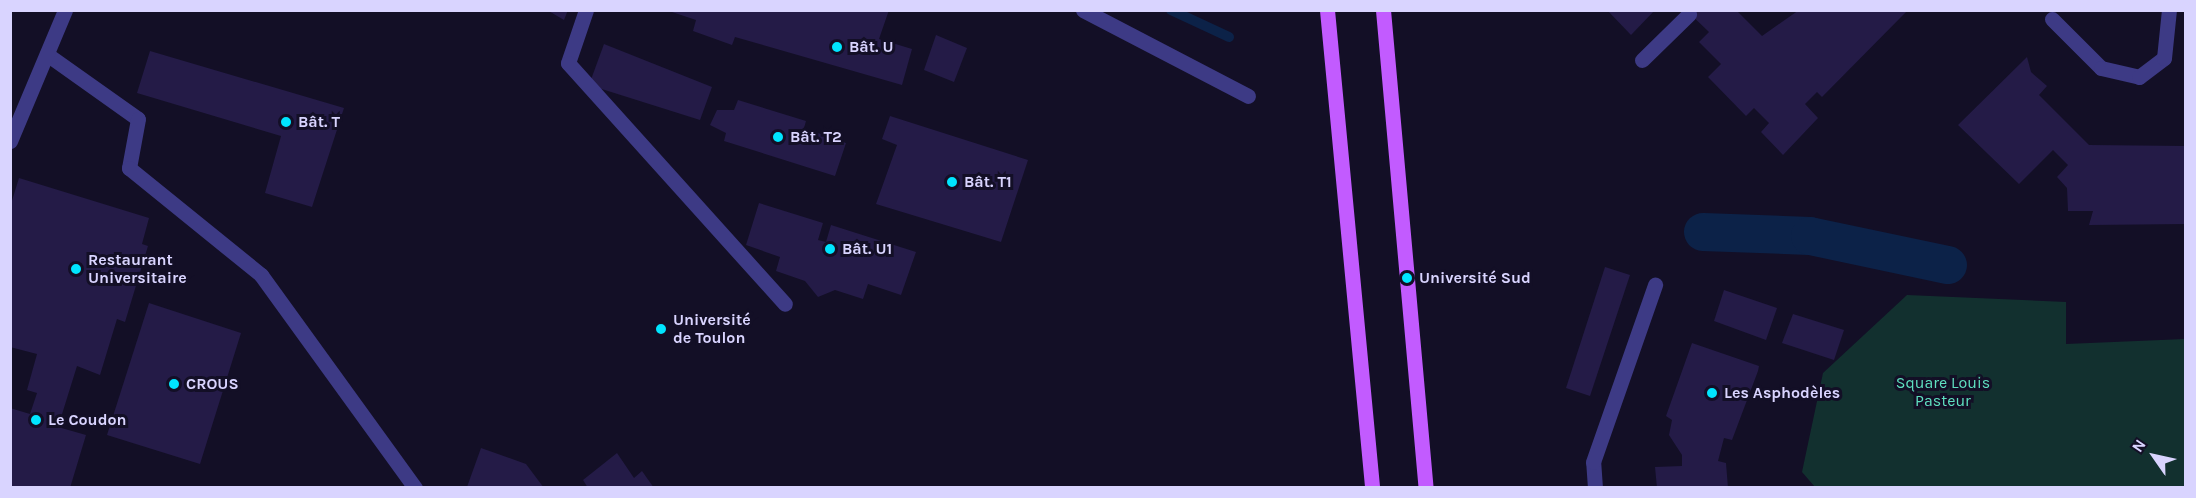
<!DOCTYPE html>
<meta charset="utf-8">
<style>
body{margin:0}
#map{position:relative;width:2196px;height:498px;overflow:hidden;background:#130f26;font-family:Karla,sans-serif}
div>[style]{position:absolute}
[style*='--x']{left:calc(var(--x)*1px);top:calc(var(--y)*1px);width:calc(var(--w)*1px);rotate:calc(var(--a)*1deg)}
.green>*{inset:0;background:#12302f}
.stream>*{height:10px;margin:-5px;padding:0 5px;transform-origin:5px;border-radius:5px;background:#0c2248}
.canal>*{height:38px;margin:-19px;padding:0 19px;transform-origin:19px;border-radius:19px;background:#0c2248}
.building>*{inset:0;background:#241b47}
.minor>*{height:15px;margin:-7.5px;padding:0 7.5px;transform-origin:7.5px;border-radius:7.5px;background:#3d3a85}
.major>*{height:15px;margin:-7.5px;padding:0 7.5px;transform-origin:7.5px;border-radius:7.5px;background:#c25bff}
.dots>*{width:16px;height:16px;translate:-50% -50%;box-sizing:border-box;border:3px solid #130f26;border-radius:50%}
span{translate:-50% -50%;white-space:nowrap;text-align:center;line-height:1.15;-webkit-text-stroke:6px #130f26;paint-order:stroke}
.poi-label{font-size:16px;color:#d9d4ff;font-weight:700}
.left{translate:0 -50%;text-align:left}
.park-label{font-size:16px;color:#5fe0c0}
.frame{position:absolute;inset:0;border:12px solid #d9d4ff;pointer-events:none}
.north{position:absolute;left:2124px;top:426px;width:60px;height:60px;-webkit-text-stroke:4px #130f26;paint-order:stroke;rotate:304deg;font-size:16px;font-weight:700;line-height:24px;text-align:center;color:#d9d4ff}
.north::after{content:'';display:block;margin:auto;width:21px;height:27px;background:#d9d4ff;clip-path:polygon(50% 0,100% 100%,50% 72%,0 100%)}
</style>
<div id="map">
<div class="green">
<div style="clip-path:polygon(1907px 295px,2066px 302px,2066px 344px,2185px 339px,2185px 487px,1815px 487px,1802px 472px,1823px 373px)"></div>
</div>
<div class="stream">
<div style="--x:1171;--y:10;--w:64;--a:25"></div>
</div>
<div class="canal">
<div style="--x:1703;--y:232;--w:107;--a:2.1"></div>
<div style="--x:1810;--y:236;--w:141;--a:11.9"></div>
</div>
<div class="building">
<div style="clip-path:polygon(547px 10px,568px 10px,564px 20px)"></div>
<div style="clip-path:polygon(666px 10px,889px 10px,879px 39px,912px 49px,902px 85px,735px 37px,732px 45px,693px 31px,696px 20px)"></div>
<div style="clip-path:polygon(1607px 10px,1655px 10px,1631px 35px)"></div>
<div style="clip-path:polygon(1686px 10px,1736px 10px,1762px 36px,1799px 10px,1908px 10px,1822px 97px,1817px 92px,1805px 104px,1818px 118px,1783px 155px,1761px 132px,1769px 123px,1754px 108px,1746px 116px,1708px 77px,1721px 64px,1699px 42px,1709px 32px)"></div>
<div style="clip-path:polygon(936px 35px,967px 48px,954px 82px,924px 70px)"></div>
<div style="clip-path:polygon(604px 44px,712px 87px,700px 120px,589px 85px)"></div>
<div style="clip-path:polygon(150px 51px,344px 108px,312px 207px,265px 193px,281px 136px,137px 93px)"></div>
<div style="clip-path:polygon(2027px 57px,2031px 72px,2047px 86px,2039px 95px,2089px 145px,2186px 146px,2186px 224px,2089px 225px,2093px 211px,2068px 211px,2067px 188px,2057px 177px,2068px 165px,2053px 150px,2019px 184px,1958px 125px)"></div>
<div style="clip-path:polygon(738px 100px,806px 121px,804px 128px,846px 143px,835px 176px,724px 141px,726px 133px,710px 125px,717px 110px,734px 110px)"></div>
<div style="clip-path:polygon(890px 116px,1028px 160px,1001px 242px,876px 204px,897px 145px,882px 139px)"></div>
<div style="clip-path:polygon(19px 178px,149px 218px,142px 244px,148px 246px,125px 322px,117px 319px,100px 375px,77px 366px,58px 427px,86px 435px,70px 488px,10px 488px,10px 408px,30px 414px,37px 393px,27px 390px,37px 354px,10px 347px,10px 207px)"></div>
<div style="clip-path:polygon(759px 203px,823px 223px,818px 240px,826px 242px,831px 225px,916px 252px,901px 295px,868px 284px,863px 299px,835px 290px,818px 297px,805px 281px,776px 271px,780px 257px,746px 245px)"></div>
<div style="clip-path:polygon(1605px 267px,1630px 275px,1590px 396px,1566px 388px)"></div>
<div style="clip-path:polygon(1724px 290px,1777px 308px,1766px 340px,1714px 321px)"></div>
<div style="clip-path:polygon(149px 303px,241px 333px,200px 464px,107px 435px)"></div>
<div style="clip-path:polygon(1793px 314px,1844px 330px,1834px 360px,1782px 343px)"></div>
<div style="clip-path:polygon(1692px 343px,1759px 366px,1758px 371px,1732px 440px,1724px 438px,1718px 461px,1726px 463px,1728px 488px,1657px 488px,1655px 467px,1682px 466px,1682px 455px,1669px 435px,1672px 420px,1666px 416px)"></div>
<div style="clip-path:polygon(481px 448px,526px 464px,544px 488px,467px 487px)"></div>
<div style="clip-path:polygon(617px 453px,634px 478px,642px 471px,654px 488px,588px 488px,583px 480px)"></div>
</div>
<div class="minor">
<div style="--x:586;--y:10;--w:56;--a:108.8"></div>
<div style="--x:568;--y:63;--w:324;--a:48"></div>
<div style="--x:1083;--y:10;--w:186;--a:27.5"></div>
<div style="--x:2052;--y:19;--w:69;--a:45"></div>
<div style="--x:2101;--y:68;--w:39;--a:13"></div>
<div style="--x:2139;--y:77;--w:31;--a:-37"></div>
<div style="--x:2164;--y:58;--w:48;--a:-84.1"></div>
<div style="--x:48;--y:55;--w:110;--a:35.4"></div>
<div style="--x:138;--y:119;--w:50;--a:100.4"></div>
<div style="--x:129;--y:168;--w:170;--a:39"></div>
<div style="--x:261;--y:275;--w:263;--a:54.1"></div>
<div style="--x:1642;--y:60;--w:66;--a:-44.4"></div>
<div style="--x:10;--y:141;--w:142;--a:-67.2"></div>
<div style="--x:1595;--y:488;--w:26;--a:-94"></div>
<div style="--x:1593;--y:462;--w:188;--a:-70.7"></div>
</div>
<div class="major">
<div style="--x:1327;--y:10;--w:480;--a:84.6"></div>
<div style="--x:1383;--y:10;--w:480;--a:84.9"></div>
</div>
<div class="dots">
<div style="left:837px;top:47px;background:#00e5ff"></div>
<div style="left:286px;top:122px;background:#00e5ff"></div>
<div style="left:778px;top:137px;background:#00e5ff"></div>
<div style="left:952px;top:182px;background:#00e5ff"></div>
<div style="left:830px;top:249px;background:#00e5ff"></div>
<div style="left:76px;top:269px;background:#00e5ff"></div>
<div style="left:1407px;top:278px;background:#00e5ff"></div>
<div style="left:661px;top:329px;background:#00e5ff"></div>
<div style="left:174px;top:384px;background:#00e5ff"></div>
<div style="left:1712px;top:393px;background:#00e5ff"></div>
<div style="left:36px;top:420px;background:#00e5ff"></div>
</div>
<div class="poi-label">
<span class="left" style="left:849px;top:47px">Bât. U</span>
<span class="left" style="left:298px;top:122px">Bât. T</span>
<span class="left" style="left:790px;top:137px">Bât. T2</span>
<span class="left" style="left:964px;top:182px">Bât. T1</span>
<span class="left" style="left:842px;top:249px">Bât. U1</span>
<span class="left" style="left:88px;top:269px">Restaurant<br>Universitaire</span>
<span class="left" style="left:1419px;top:278px">Université Sud</span>
<span class="left" style="left:673px;top:329px">Université<br>de Toulon</span>
<span class="left" style="left:186px;top:384px">CROUS</span>
<span class="left" style="left:1724px;top:393px">Les Asphodèles</span>
<span class="left" style="left:48px;top:420px">Le Coudon</span>
</div>
<div class="park-label">
<span style="left:1943px;top:392px">Square Louis<br>Pasteur</span>
</div>
<div class="frame"></div>
<div class="north">N</div>
</div>
